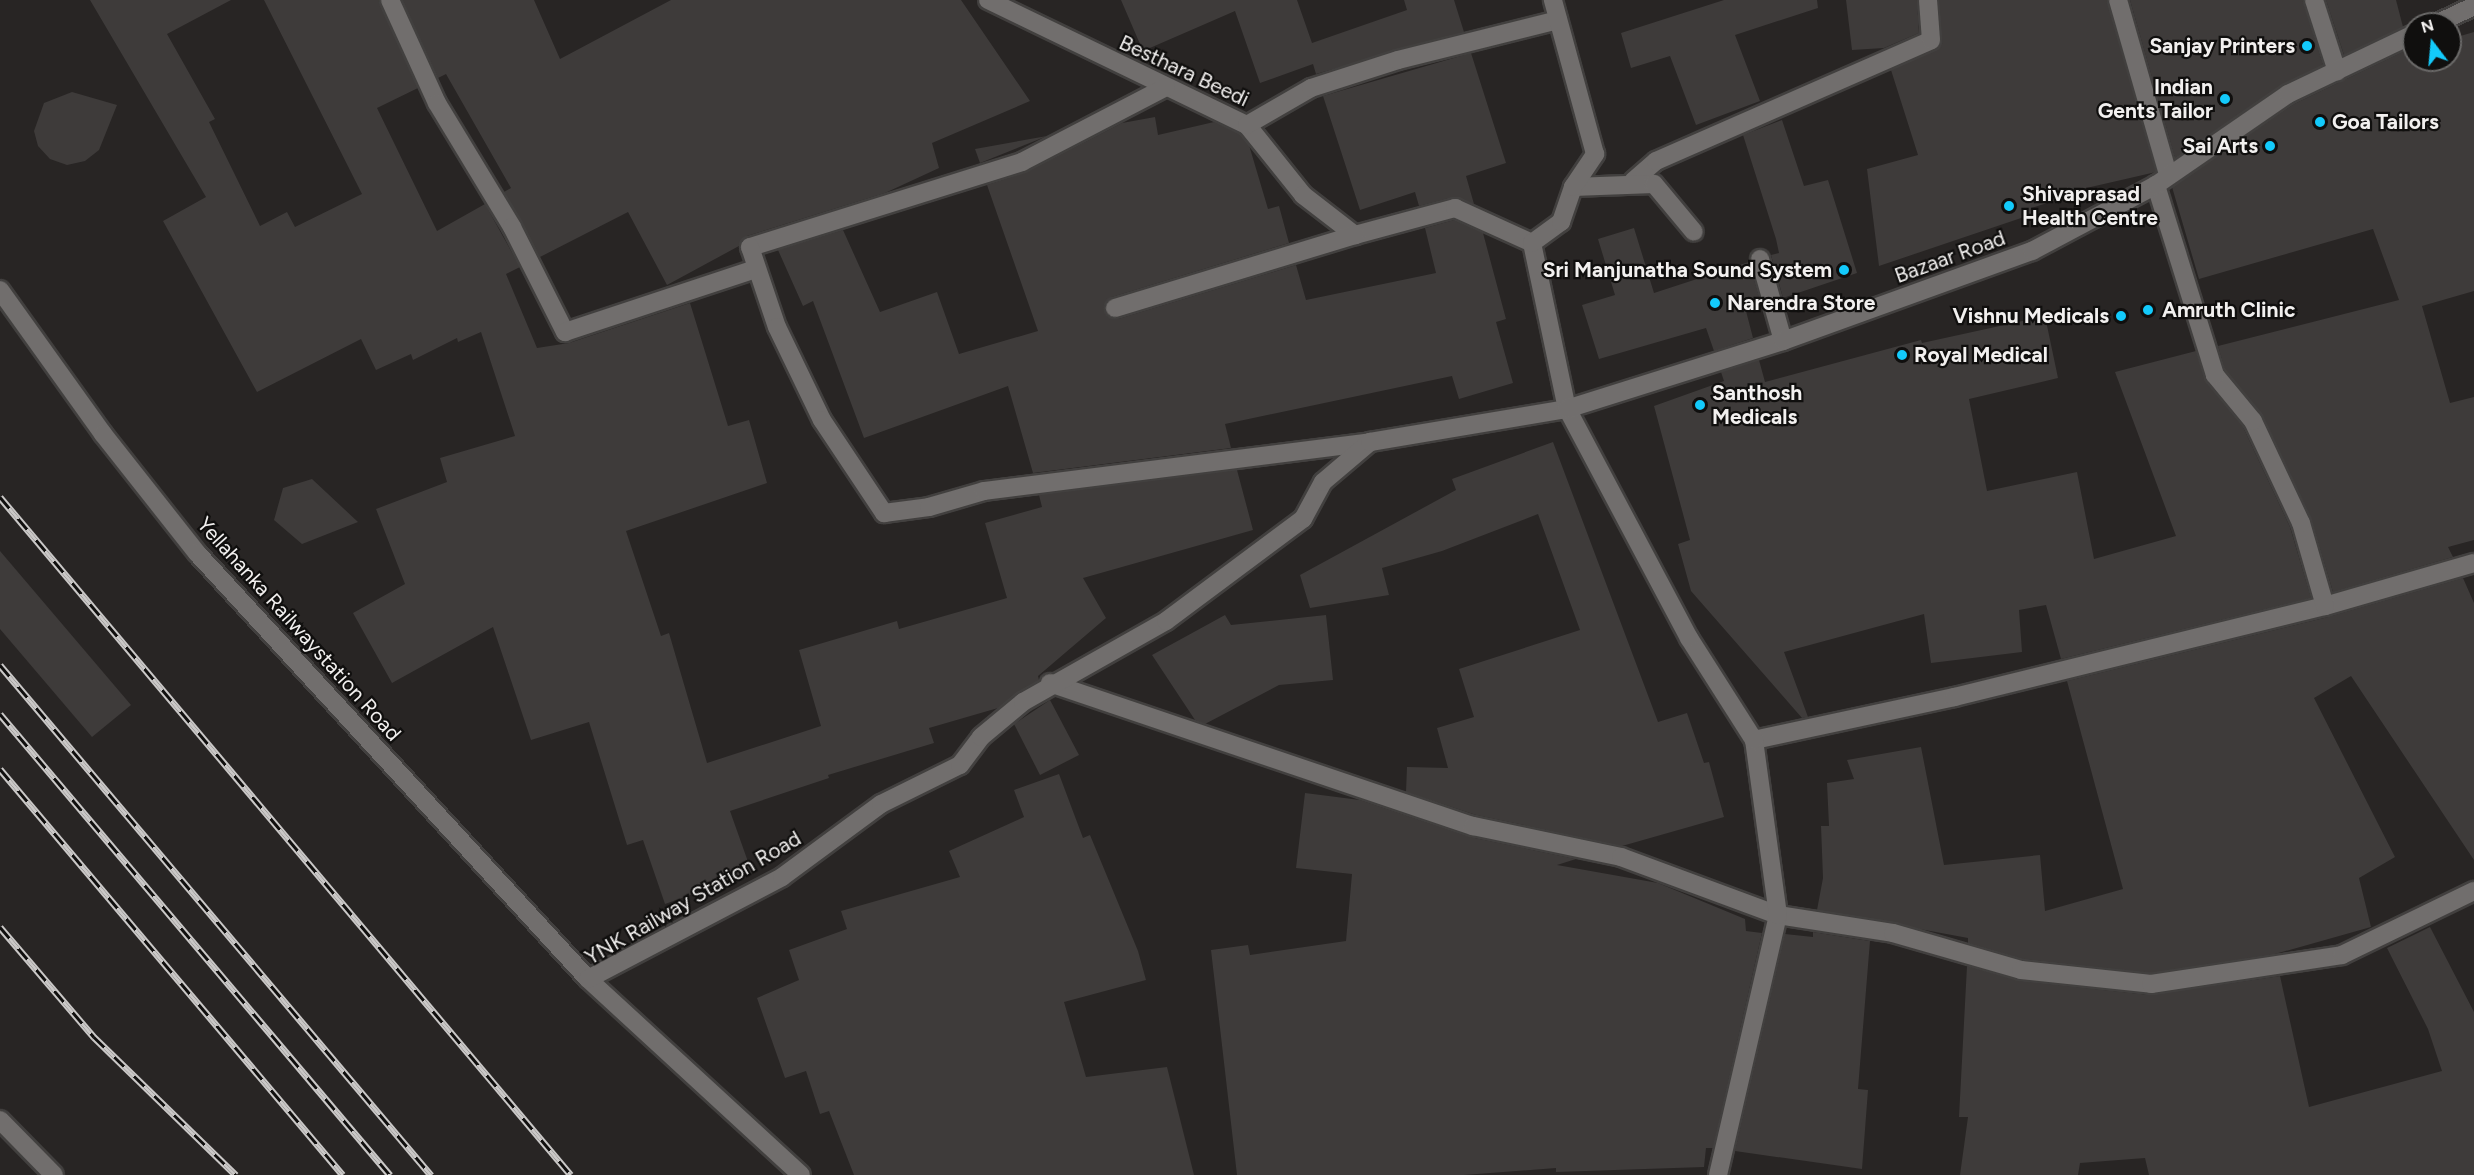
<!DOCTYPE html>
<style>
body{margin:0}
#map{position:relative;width:2474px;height:1175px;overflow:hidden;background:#282524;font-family:Figtree,sans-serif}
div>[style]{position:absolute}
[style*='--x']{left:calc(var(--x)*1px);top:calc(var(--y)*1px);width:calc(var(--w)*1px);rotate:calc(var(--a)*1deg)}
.building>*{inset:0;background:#3e3b3a}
.roads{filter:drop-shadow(2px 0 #42403f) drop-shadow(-2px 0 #42403f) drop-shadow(0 2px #42403f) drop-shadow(0 -2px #42403f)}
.street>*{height:18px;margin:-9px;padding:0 9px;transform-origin:9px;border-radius:9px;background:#716e6d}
.secondary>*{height:18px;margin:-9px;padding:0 9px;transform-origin:9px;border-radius:9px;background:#716e6d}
.rail>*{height:7px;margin-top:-3.5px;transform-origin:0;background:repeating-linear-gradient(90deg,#100f0e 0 14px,#cac8c7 0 28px);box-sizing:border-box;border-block:2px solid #cac8c7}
.dots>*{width:16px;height:16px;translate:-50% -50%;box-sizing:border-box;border:3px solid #100f0e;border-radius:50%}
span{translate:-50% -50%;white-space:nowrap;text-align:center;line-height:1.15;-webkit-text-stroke:4.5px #100f0e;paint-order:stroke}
.poi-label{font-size:21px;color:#f2f0ef;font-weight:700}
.right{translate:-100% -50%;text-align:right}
.left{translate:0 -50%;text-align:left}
.street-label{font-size:21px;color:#f2f0ef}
.north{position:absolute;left:2402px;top:12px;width:60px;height:60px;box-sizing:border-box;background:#100f0e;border:2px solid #6a6968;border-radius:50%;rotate:344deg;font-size:16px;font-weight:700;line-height:24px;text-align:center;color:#f2f0ef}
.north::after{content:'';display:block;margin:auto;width:21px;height:27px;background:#13cafb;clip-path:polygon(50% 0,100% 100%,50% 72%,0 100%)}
</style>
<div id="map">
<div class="building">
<div style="clip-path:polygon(90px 0,231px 0,167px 34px,215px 119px,209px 122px,260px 226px,287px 212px,295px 227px,362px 194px,264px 0,379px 0,418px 88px,377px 108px,437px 231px,485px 204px,520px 267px,506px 274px,537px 348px,569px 343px,690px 303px,728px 426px,749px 420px,767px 483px,626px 531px,661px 636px,669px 633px,707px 763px,821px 726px,799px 650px,897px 621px,899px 629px,1007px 598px,985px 523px,1042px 507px,1039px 495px,1237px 470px,1253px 530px,1083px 578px,1106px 618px,1038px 676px,1039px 680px,998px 708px,929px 728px,934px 743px,828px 775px,829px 778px,730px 811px,752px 873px,665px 904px,643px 840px,627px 845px,589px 722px,531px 740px,493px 627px,392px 683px,353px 613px,405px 584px,376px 509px,447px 482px,440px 458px,515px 436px,481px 332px,458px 342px,457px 338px,413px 360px,411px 354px,376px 370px,361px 339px,257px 392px,163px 221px,206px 197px)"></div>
<div style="clip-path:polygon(402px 0,534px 0,560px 59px,671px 0,961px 0,1030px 101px,932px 143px,939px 168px,885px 193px,747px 236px,739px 246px,667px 285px,628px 212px,540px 257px,504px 192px,511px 188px,446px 74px,438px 78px)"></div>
<div style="clip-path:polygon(1121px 0,1297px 0,1312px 43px,1407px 10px,1404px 0,1454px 0,1464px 32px,1316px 74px,1313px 64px,1260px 83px,1235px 11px,1143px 51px)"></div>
<div style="clip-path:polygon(1724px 0,1817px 0,1818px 8px,1735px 35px,1760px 101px,1696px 125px,1670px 56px,1631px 68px,1621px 33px)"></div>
<div style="clip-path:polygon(1846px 0,1917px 0,1919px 33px,1884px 48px,1852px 50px)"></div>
<div style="clip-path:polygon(1939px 0,2107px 0,2156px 172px,2069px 192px,2070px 196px,2031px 208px,2033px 214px,1879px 266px,1867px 169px,1918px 155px,1891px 70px,1940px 46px)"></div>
<div style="clip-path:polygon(2130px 0,2303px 0,2323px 65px,2282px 85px,2175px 158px)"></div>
<div style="clip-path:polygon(2326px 0,2396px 0,2403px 27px,2344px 55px)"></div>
<div style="clip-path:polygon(2474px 32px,2474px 291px,2422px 306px,2450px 403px,2474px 397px,2474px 540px,2448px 547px,2453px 557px,2333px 592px,2311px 518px,2263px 416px,2225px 370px,2218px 346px,2399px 300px,2373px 229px,2199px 279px,2172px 187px,2294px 104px,2409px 49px,2414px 50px,2414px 60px,2450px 60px,2450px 39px)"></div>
<div style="clip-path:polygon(1471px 53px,1506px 163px,1466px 176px,1474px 204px,1453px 197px,1419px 206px,1415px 192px,1360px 210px,1323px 96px)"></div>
<div style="clip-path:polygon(72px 92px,117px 105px,99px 150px,85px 161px,67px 165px,50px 159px,38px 146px,34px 131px,44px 103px)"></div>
<div style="clip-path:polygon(1155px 117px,1158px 135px,1214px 122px,1240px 134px,1249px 145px,1268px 209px,1279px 206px,1289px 243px,1112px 297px,1104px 306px,1108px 317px,1118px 319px,1296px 265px,1306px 300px,1436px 273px,1425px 228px,1454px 220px,1483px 233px,1506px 319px,1496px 322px,1513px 383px,1459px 399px,1452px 376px,1225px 424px,1231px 448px,1033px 473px,1008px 386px,864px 438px,813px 301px,803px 306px,778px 250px,843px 230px,880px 312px,937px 292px,959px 354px,1038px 331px,987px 185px,1027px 172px,1122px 123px)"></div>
<div style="clip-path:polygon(1782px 120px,1804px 186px,1828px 180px,1857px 273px,1783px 298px,1771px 255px,1779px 253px,1776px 239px,1743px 135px)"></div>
<div style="clip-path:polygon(1047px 136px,980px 163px,975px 149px)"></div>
<div style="clip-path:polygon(1634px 228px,1654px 293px,1749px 262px,1761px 304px,1746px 311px,1753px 338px,1714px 351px,1706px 328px,1599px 359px,1582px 305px,1615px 295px,1598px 239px)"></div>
<div style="clip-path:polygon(2045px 316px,2058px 378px,1969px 399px,1987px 491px,2077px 472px,2094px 559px,2176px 536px,2115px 372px,2196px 351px,2206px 382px,2243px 427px,2290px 527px,2311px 598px,2061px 659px,2046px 605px,2019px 610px,2022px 652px,1931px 663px,1924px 614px,1784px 652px,1808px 717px,1802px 718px,1691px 591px,1678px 544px,1690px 540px,1654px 406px,1724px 381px,1721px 372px,1759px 360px,1765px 382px,1921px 340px,1922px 343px)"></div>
<div style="clip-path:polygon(1553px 442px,1658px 722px,1687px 713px,1704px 763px,1709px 762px,1724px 817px,1622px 846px,1476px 815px,1406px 792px,1407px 767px,1448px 768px,1437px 728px,1474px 717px,1459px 669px,1580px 630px,1538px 514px,1442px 551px,1382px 568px,1389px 595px,1310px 608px,1300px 575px,1456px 490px,1452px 479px)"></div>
<div style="clip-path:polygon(312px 479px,358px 522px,302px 544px,274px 520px,283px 488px)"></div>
<div style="clip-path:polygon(0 551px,131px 705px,92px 737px,0 629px)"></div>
<div style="clip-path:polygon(2463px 578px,2474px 603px,2474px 860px,2351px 676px,2314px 698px,2395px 857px,2359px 878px,2371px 927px,2275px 954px,2151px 973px,2023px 959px,1968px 943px,1968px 938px,1817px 910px,1823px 878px,1821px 826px,1829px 826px,1827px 783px,1854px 779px,1847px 760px,1921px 747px,1944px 865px,2040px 855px,2045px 911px,2123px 889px,2067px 681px,2328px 617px)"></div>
<div style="clip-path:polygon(1225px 615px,1231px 625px,1326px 615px,1333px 680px,1279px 685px,1205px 724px,1195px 720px,1152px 655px)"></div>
<div style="clip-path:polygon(1050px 700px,1079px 755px,1040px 775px,1014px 724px)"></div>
<div style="clip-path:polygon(1059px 774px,1083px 838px,1090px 835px,1138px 951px,1146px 980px,1064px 1002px,1086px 1077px,1167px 1067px,1194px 1175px,854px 1175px,829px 1111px,820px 1114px,806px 1071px,785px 1078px,757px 998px,799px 980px,789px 950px,847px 929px,841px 911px,960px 877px,949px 851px,1024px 817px,1014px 790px)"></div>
<div style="clip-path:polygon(1305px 793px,1360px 800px,1470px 837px,1576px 859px,1557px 865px,1658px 883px,1745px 919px,1746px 931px,1762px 933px,1713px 1148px,1706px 1148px,1704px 1167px,1556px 1172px,1556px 1168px,1464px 1175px,1237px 1175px,1211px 950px,1248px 945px,1250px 955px,1346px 941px,1352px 874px,1296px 868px)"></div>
<div style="clip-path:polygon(2430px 927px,2474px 1012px,2474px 1175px,2149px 1175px,2145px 1158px,2080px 1163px,2078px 1175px,1960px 1175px,1968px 1117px,1959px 1117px,1967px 966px,2020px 981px,2150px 995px,2280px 976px,2309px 1107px,2442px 1071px,2428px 1029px,2387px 948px)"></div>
<div style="clip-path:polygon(1813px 932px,1870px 941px,1858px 1089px,1868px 1090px,1862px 1169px,1735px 1151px,1785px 934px,1813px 937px)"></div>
</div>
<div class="roads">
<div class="street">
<div style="--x:390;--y:0;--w:113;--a:65.5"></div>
<div style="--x:437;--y:103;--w:145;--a:58.8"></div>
<div style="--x:512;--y:227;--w:118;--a:63.2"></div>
<div style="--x:565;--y:332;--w:201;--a:-18.3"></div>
<div style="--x:988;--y:0;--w:288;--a:25.8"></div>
<div style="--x:1247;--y:125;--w:90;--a:51.3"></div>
<div style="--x:1303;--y:195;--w:66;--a:37.6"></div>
<div style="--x:1355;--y:235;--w:104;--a:-15.1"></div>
<div style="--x:1455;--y:208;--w:85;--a:24.4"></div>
<div style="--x:2118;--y:0;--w:181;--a:74"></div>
<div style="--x:2314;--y:0;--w:75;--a:72.1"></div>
<div style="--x:1166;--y:87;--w:162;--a:152.5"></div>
<div style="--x:1022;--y:162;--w:285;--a:162.6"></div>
<div style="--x:750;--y:247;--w:84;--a:71.4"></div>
<div style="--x:777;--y:327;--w:103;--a:64.2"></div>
<div style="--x:822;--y:420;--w:112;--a:56.3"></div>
<div style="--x:884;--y:513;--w:45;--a:-7.6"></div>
<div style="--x:929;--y:507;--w:57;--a:-16.2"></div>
<div style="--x:984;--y:491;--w:389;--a:-7.2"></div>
<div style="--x:1247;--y:125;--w:74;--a:-30"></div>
<div style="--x:1311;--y:88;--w:91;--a:-17.8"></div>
<div style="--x:1398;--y:60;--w:165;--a:-14"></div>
<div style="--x:1633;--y:181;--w:30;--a:-41"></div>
<div style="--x:1656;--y:161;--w:300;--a:-23.7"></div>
<div style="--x:1931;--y:40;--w:40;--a:-94.3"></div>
<div style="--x:1573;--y:187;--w:81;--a:-2.1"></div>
<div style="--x:1654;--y:184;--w:62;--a:50.2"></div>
<div style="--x:1760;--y:259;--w:85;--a:74.3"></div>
<div style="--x:0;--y:290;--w:177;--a:54.4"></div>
<div style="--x:103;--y:434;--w:152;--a:51.7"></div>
<div style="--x:197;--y:553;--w:578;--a:47.45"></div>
<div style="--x:588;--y:979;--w:289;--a:42.6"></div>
<div style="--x:1115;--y:308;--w:251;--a:-16.9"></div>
<div style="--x:2325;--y:606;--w:155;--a:-16.1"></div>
<div style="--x:1050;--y:683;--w:447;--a:18.7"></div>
<div style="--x:1473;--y:826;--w:151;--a:11.8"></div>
<div style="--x:1621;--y:857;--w:167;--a:20.3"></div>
<div style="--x:1778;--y:915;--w:116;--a:8.9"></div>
<div style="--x:1893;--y:933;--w:133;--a:16.1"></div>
<div style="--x:2021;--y:970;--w:131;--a:6.1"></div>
<div style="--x:2151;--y:984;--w:193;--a:-8.6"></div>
<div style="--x:2342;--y:955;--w:147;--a:-25.9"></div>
<div style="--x:1754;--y:740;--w:205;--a:-12.1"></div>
<div style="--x:1954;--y:697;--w:382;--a:-13.8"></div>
<div style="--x:2325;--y:606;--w:86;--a:-106.1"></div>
<div style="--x:2301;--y:523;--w:113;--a:-115.2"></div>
<div style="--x:2253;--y:421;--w:60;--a:-129.6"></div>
<div style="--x:2215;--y:375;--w:199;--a:-107.3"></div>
<div style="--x:588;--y:979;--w:219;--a:-27.7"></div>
<div style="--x:782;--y:877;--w:123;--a:-36.4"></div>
<div style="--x:881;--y:804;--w:88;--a:-26.3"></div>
<div style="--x:960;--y:765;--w:35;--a:-53"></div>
<div style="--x:981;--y:737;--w:55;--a:-39.8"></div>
<div style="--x:1023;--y:702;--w:164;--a:-29.5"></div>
<div style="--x:1166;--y:621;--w:171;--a:-36.7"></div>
<div style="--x:1303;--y:519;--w:42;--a:-61.6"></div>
<div style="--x:1323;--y:482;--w:62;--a:-40.4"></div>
<div style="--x:1370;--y:442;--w:200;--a:-9.5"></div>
<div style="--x:1567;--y:409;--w:170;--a:-101.9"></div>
<div style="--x:1532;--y:243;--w:36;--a:-36"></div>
<div style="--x:1561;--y:222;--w:37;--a:-71"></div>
<div style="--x:1573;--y:187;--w:40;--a:-56"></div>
<div style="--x:1595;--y:154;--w:160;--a:-105.3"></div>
<div style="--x:0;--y:1120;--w:77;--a:45.5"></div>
</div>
<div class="secondary">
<div style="--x:2436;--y:24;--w:42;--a:-25.3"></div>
<div style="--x:1718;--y:1175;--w:267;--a:-77"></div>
<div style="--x:1778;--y:915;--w:177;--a:-97.8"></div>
<div style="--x:1754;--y:740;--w:121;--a:-122.5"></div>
<div style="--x:1689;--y:638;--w:259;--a:-118"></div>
<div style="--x:1567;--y:409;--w:226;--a:-17.5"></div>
<div style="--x:1783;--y:341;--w:265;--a:-19.9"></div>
<div style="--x:2032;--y:251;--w:140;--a:-28"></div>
<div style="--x:2156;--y:185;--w:160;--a:-34.6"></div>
<div style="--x:2288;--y:94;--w:140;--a:-25.5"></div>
</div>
</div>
<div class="rail">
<div style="--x:0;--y:497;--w:886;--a:49.9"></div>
<div style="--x:0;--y:665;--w:668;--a:49.8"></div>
<div style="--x:0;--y:714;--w:604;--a:49.77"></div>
<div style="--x:0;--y:769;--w:531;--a:49.81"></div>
<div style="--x:0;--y:927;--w:145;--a:49.5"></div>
<div style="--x:94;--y:1037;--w:198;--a:44.2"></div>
</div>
<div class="dots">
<div style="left:2307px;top:46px;background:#13cafb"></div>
<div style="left:2225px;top:99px;background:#13cafb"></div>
<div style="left:2320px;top:122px;background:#13cafb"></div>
<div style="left:2270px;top:146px;background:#13cafb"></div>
<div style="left:2009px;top:206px;background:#13cafb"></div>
<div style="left:1844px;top:270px;background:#13cafb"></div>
<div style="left:1715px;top:303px;background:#13cafb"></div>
<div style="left:2148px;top:310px;background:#13cafb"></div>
<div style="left:2121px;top:316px;background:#13cafb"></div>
<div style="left:1902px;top:355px;background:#13cafb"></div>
<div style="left:1700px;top:405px;background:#13cafb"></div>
</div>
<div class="poi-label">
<span class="right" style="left:2295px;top:46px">Sanjay Printers</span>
<span class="right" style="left:2213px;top:99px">Indian<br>Gents Tailor</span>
<span class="left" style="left:2332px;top:122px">Goa Tailors</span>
<span class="right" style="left:2258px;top:146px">Sai Arts</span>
<span class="left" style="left:2022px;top:206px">Shivaprasad<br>Health Centre</span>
<span class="right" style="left:1832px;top:270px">Sri Manjunatha Sound System</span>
<span class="left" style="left:1727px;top:303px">Narendra Store</span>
<span class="left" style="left:2162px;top:310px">Amruth Clinic</span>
<span class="right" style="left:2109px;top:316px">Vishnu Medicals</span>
<span class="left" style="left:1914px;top:355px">Royal Medical</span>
<span class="left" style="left:1712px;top:405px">Santhosh<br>Medicals</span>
</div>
<div class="street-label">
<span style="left:1184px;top:71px;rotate:25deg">Besthara Beedi</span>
<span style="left:1950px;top:257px;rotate:-20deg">Bazaar Road</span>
<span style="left:299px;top:629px;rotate:48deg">Yellahanka Railwaystation Road</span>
<span style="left:693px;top:898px;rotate:-30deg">YNK Railway Station Road</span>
</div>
<div class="north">N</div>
</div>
